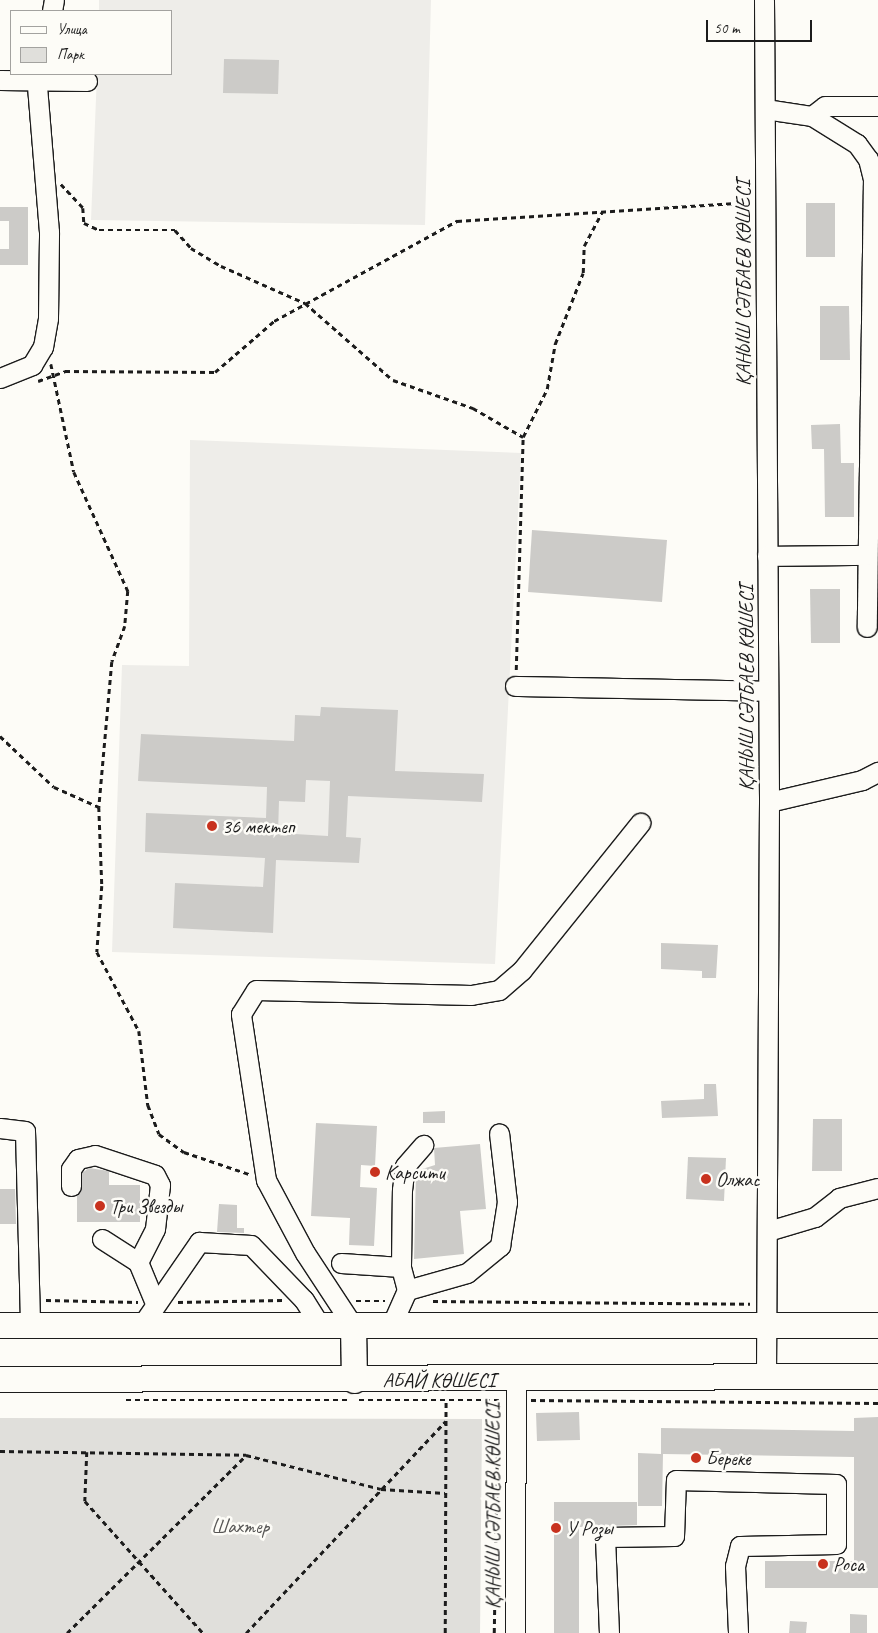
<!DOCTYPE html>
<meta charset="utf-8">
<style>
body{margin:0}
#map{position:relative;width:878px;height:1633px;overflow:hidden;background:#fdfcf7;font-family:Caveat,sans-serif}
div>[style]{position:absolute}
[style*='--x']{left:calc(var(--x)*1px);top:calc(var(--y)*1px);width:calc(var(--w)*1px);rotate:calc(var(--a)*1deg)}
.built>*{inset:0;background:#eeede9}
.green>*{inset:0;background:#e0dfdb}
.building>*{inset:0;background:#cccbc8}
.path>*{height:2.5px;margin-top:-1.25px;transform-origin:0;background:repeating-linear-gradient(90deg,#1c1c1c 0 5px,transparent 0 9px)}
.roads{filter:drop-shadow(1px 0 #1c1c1c) drop-shadow(-1px 0 #1c1c1c) drop-shadow(0 1px #1c1c1c) drop-shadow(0 -1px #1c1c1c)}
.minor>*{height:19px;margin:-9.5px;padding:0 9.5px;transform-origin:9.5px;border-radius:9.5px;background:#fdfcf7}
.major>*{height:25px;margin:-12.5px;padding:0 12.5px;transform-origin:12.5px;border-radius:12.5px;background:#fdfcf7}
.dots>*{width:14px;height:14px;translate:-50% -50%;box-sizing:border-box;border:2px solid #fdfcf7;border-radius:50%}
span{translate:-50% -50%;white-space:nowrap;text-align:center;line-height:1.15;-webkit-text-stroke:5px #fdfcf7;paint-order:stroke}
.street-label{font-size:20px;color:#1c1c1c}
.poi-label{font-size:20px;color:#1c1c1c}
.left{translate:0 -50%;text-align:left}
.park-label{font-size:20px;color:#575655}
.legend{position:absolute;left:10px;top:10px;width:162px;height:65px;box-sizing:border-box;background:#fdfcf7;border:1px solid #a3a29f;margin:0;padding:6px 9px;list-style:none;font-size:15px;color:#1c1c1c}
.legend li{display:flex;align-items:center;gap:10px;height:25px}
.legend b{width:25px;border:1px solid #a3a29f}
.scale{position:absolute;left:706px;top:20px;width:106px;height:22px;box-sizing:border-box;border:2px solid #1c1c1c;border-top:0;padding-left:6px;font-size:15px;line-height:18px;white-space:nowrap;color:#1c1c1c;-webkit-text-stroke:4px #fdfcf7;paint-order:stroke}
</style>
<div id="map">
<div class="built">
<div style="clip-path:polygon(99px 0,431px 0,425px 225px,91px 220px,97px 74px,171px 74px,171px 11px,99px 11px)"></div>
<div style="clip-path:polygon(190px 440px,521px 453px,495px 964px,112px 952px,122px 665px,189px 666px)"></div>
</div>
<div class="green">
<div style="clip-path:polygon(0 1418px,482px 1419px,480px 1633px,0 1633px)"></div>
</div>
<div class="building">
<div style="clip-path:polygon(224px 59px,279px 60px,278px 94px,223px 93px)"></div>
<div style="clip-path:polygon(806px 203px,835px 203px,835px 257px,806px 257px)"></div>
<div style="clip-path:polygon(0 207px,28px 207px,28px 265px,0 265px,0 249px,9px 249px,9px 221px,0 221px)"></div>
<div style="clip-path:polygon(820px 306px,849px 306px,850px 360px,820px 360px)"></div>
<div style="clip-path:polygon(840px 424px,841px 463px,854px 463px,854px 517px,825px 517px,824px 449px,812px 449px,811px 425px)"></div>
<div style="clip-path:polygon(532px 530px,667px 540px,662px 602px,528px 592px)"></div>
<div style="clip-path:polygon(810px 589px,840px 589px,840px 643px,811px 643px)"></div>
<div style="clip-path:polygon(evenodd,321px 707px,398px 710px,395px 771px,484px 774px,482px 802px,348px 796px,346px 837px,361px 838px,359px 863px,276px 860px,273px 933px,173px 928px,175px 883px,263px 887px,265px 858px,145px 852px,146px 813px,266px 818px,267px 787px,138px 781px,141px 734px,294px 741px,295px 715px,320px 716px,321px 707px,306px 780px,330px 781px,328px 836px,278px 833px,279px 801px,305px 802px,306px 780px)"></div>
<div style="clip-path:polygon(661px 943px,718px 945px,716px 978px,702px 978px,702px 971px,661px 969px)"></div>
<div style="clip-path:polygon(704px 1084px,716px 1084px,718px 1116px,662px 1118px,661px 1101px,704px 1099px)"></div>
<div style="clip-path:polygon(445px 1111px,445px 1123px,423px 1123px,423px 1112px)"></div>
<div style="clip-path:polygon(813px 1119px,842px 1119px,842px 1171px,812px 1171px)"></div>
<div style="clip-path:polygon(316px 1123px,377px 1126px,375px 1166px,361px 1165px,360px 1187px,377px 1188px,374px 1246px,349px 1245px,350px 1218px,311px 1216px)"></div>
<div style="clip-path:polygon(480px 1144px,486px 1209px,460px 1211px,464px 1254px,414px 1259px,416px 1171px,435px 1165px,434px 1148px)"></div>
<div style="clip-path:polygon(688px 1157px,726px 1158px,724px 1201px,686px 1199px)"></div>
<div style="clip-path:polygon(89px 1168px,109px 1171px,109px 1185px,140px 1185px,140px 1222px,77px 1222px,77px 1195px,82px 1173px)"></div>
<div style="clip-path:polygon(0 1189px,15px 1189px,16px 1224px,0 1224px)"></div>
<div style="clip-path:polygon(219px 1204px,237px 1205px,237px 1228px,244px 1228px,244px 1233px,217px 1232px)"></div>
<div style="clip-path:polygon(579px 1412px,580px 1440px,537px 1441px,536px 1413px)"></div>
<div style="clip-path:polygon(878px 1417px,878px 1588px,765px 1588px,765px 1561px,854px 1561px,854px 1457px,663px 1454px,662px 1506px,638px 1506px,638px 1453px,661px 1454px,661px 1428px,854px 1431px,854px 1418px)"></div>
<div style="clip-path:polygon(554px 1502px,637px 1502px,637px 1525px,579px 1527px,579px 1633px,554px 1633px)"></div>
<div style="clip-path:polygon(850px 1614px,867px 1615px,867px 1633px,850px 1633px)"></div>
<div style="clip-path:polygon(790px 1621px,807px 1622px,806px 1633px,789px 1633px)"></div>
</div>
<div class="path">
<div style="--x:61;--y:184;--w:33;--a:47"></div>
<div style="--x:83;--y:208;--w:15;--a:86"></div>
<div style="--x:84;--y:223;--w:17;--a:25"></div>
<div style="--x:99;--y:230;--w:76;--a:0"></div>
<div style="--x:175;--y:230;--w:24;--a:48"></div>
<div style="--x:191;--y:248;--w:35;--a:31"></div>
<div style="--x:221;--y:266;--w:92;--a:23.8"></div>
<div style="--x:305;--y:303;--w:117;--a:41.2"></div>
<div style="--x:393;--y:380;--w:85;--a:19.3"></div>
<div style="--x:473;--y:408;--w:58;--a:30.1"></div>
<div style="--x:523;--y:437;--w:54;--a:-63.4"></div>
<div style="--x:547;--y:389;--w:46;--a:-79.9"></div>
<div style="--x:555;--y:344;--w:76;--a:-68.5"></div>
<div style="--x:583;--y:273;--w:27;--a:-88"></div>
<div style="--x:584;--y:246;--w:38;--a:-62"></div>
<div style="--x:51;--y:364;--w:110;--a:78"></div>
<div style="--x:74;--y:472;--w:131;--a:65.6"></div>
<div style="--x:128;--y:591;--w:35;--a:95"></div>
<div style="--x:125;--y:626;--w:38;--a:110"></div>
<div style="--x:112;--y:662;--w:146;--a:95.1"></div>
<div style="--x:38;--y:381;--w:29;--a:-20"></div>
<div style="--x:65;--y:371;--w:150;--a:0.4"></div>
<div style="--x:215;--y:372;--w:78;--a:-40.8"></div>
<div style="--x:274;--y:321;--w:209;--a:-28.7"></div>
<div style="--x:457;--y:221;--w:295;--a:-3.7"></div>
<div style="--x:516;--y:670;--w:233;--a:-88.3"></div>
<div style="--x:0;--y:736;--w:74;--a:43.4"></div>
<div style="--x:54;--y:787;--w:49;--a:24"></div>
<div style="--x:99;--y:807;--w:79;--a:87.8"></div>
<div style="--x:102;--y:886;--w:66;--a:94.3"></div>
<div style="--x:97;--y:952;--w:89;--a:62"></div>
<div style="--x:139;--y:1031;--w:75;--a:83.1"></div>
<div style="--x:148;--y:1105;--w:31;--a:69"></div>
<div style="--x:159;--y:1134;--w:31;--a:36"></div>
<div style="--x:184;--y:1152;--w:69;--a:18.7"></div>
<div style="--x:46;--y:1300;--w:92;--a:1.2"></div>
<div style="--x:356;--y:1301;--w:29;--a:0"></div>
<div style="--x:433;--y:1301;--w:317;--a:0.5"></div>
<div style="--x:178;--y:1302;--w:105;--a:-1.1"></div>
<div style="--x:126;--y:1400;--w:222;--a:0"></div>
<div style="--x:359;--y:1400;--w:142;--a:0"></div>
<div style="--x:531;--y:1400;--w:347;--a:0.5"></div>
<div style="--x:0;--y:1451;--w:246;--a:0.9"></div>
<div style="--x:246;--y:1455;--w:139;--a:14.1"></div>
<div style="--x:381;--y:1489;--w:64;--a:3.6"></div>
<div style="--x:87;--y:1452;--w:49;--a:92.3"></div>
<div style="--x:85;--y:1501;--w:177;--a:48.2"></div>
<div style="--x:67;--y:1633;--w:252;--a:-44.8"></div>
<div style="--x:246;--y:1633;--w:291;--a:-46.7"></div>
<div style="--x:445;--y:1633;--w:233;--a:-89.8"></div>
<div style="--x:494;--y:1633;--w:233;--a:-89"></div>
</div>
<div class="roads">
<div class="minor">
<div style="--x:764;--y:0;--w:802;--a:89.64"></div>
<div style="--x:769;--y:802;--w:574;--a:90.3"></div>
<div style="--x:52;--y:11;--w:11;--a:-80"></div>
<div style="--x:0;--y:80;--w:87;--a:0.7"></div>
<div style="--x:765;--y:109;--w:48;--a:8.5"></div>
<div style="--x:812;--y:116;--w:16;--a:-38"></div>
<div style="--x:825;--y:106;--w:53;--a:0"></div>
<div style="--x:812;--y:116;--w:53;--a:31.9"></div>
<div style="--x:857;--y:144;--w:19;--a:54"></div>
<div style="--x:868;--y:159;--w:21;--a:76"></div>
<div style="--x:873;--y:179;--w:448;--a:90.8"></div>
<div style="--x:0;--y:378;--w:35;--a:-22"></div>
<div style="--x:32;--y:365;--w:21;--a:-59"></div>
<div style="--x:43;--y:347;--w:29;--a:-80"></div>
<div style="--x:48;--y:318;--w:86;--a:-89.3"></div>
<div style="--x:49;--y:232;--w:159;--a:-94.7"></div>
<div style="--x:767;--y:556;--w:100;--a:-0.6"></div>
<div style="--x:515;--y:686;--w:253;--a:1.1"></div>
<div style="--x:769;--y:802;--w:96;--a:-13.3"></div>
<div style="--x:862;--y:780;--w:18;--a:-27"></div>
<div style="--x:0;--y:1128;--w:25;--a:7"></div>
<div style="--x:25;--y:1131;--w:194;--a:88.5"></div>
<div style="--x:71;--y:1186;--w:17;--a:-90"></div>
<div style="--x:71;--y:1169;--w:12;--a:-55"></div>
<div style="--x:78;--y:1159;--w:17;--a:-13"></div>
<div style="--x:95;--y:1155;--w:63;--a:18.4"></div>
<div style="--x:155;--y:1175;--w:11;--a:63"></div>
<div style="--x:160;--y:1185;--w:44;--a:96.5"></div>
<div style="--x:155;--y:1229;--w:37;--a:117"></div>
<div style="--x:768;--y:1231;--w:49;--a:-16.6"></div>
<div style="--x:815;--y:1217;--w:31;--a:-38"></div>
<div style="--x:839;--y:1198;--w:40;--a:-14.4"></div>
<div style="--x:102;--y:1239;--w:43;--a:32.6"></div>
<div style="--x:138;--y:1262;--w:44;--a:67.5"></div>
<div style="--x:341;--y:1263;--w:60;--a:3.8"></div>
<div style="--x:407;--y:1290;--w:24;--a:-105"></div>
<div style="--x:401;--y:1267;--w:77;--a:-89.3"></div>
<div style="--x:402;--y:1190;--w:24;--a:-83"></div>
<div style="--x:405;--y:1166;--w:28;--a:-49"></div>
<div style="--x:142;--y:1325;--w:101;--a:-55.5"></div>
<div style="--x:199;--y:1242;--w:52;--a:3.3"></div>
<div style="--x:251;--y:1245;--w:76;--a:46.1"></div>
<div style="--x:304;--y:1300;--w:31;--a:58"></div>
<div style="--x:353;--y:1326;--w:87;--a:-123.3"></div>
<div style="--x:305;--y:1253;--w:83;--a:-118.1"></div>
<div style="--x:266;--y:1180;--w:168;--a:-98.6"></div>
<div style="--x:241;--y:1014;--w:28;--a:-58"></div>
<div style="--x:256;--y:990;--w:215;--a:1.3"></div>
<div style="--x:471;--y:995;--w:28;--a:-10"></div>
<div style="--x:499;--y:990;--w:30;--a:-41"></div>
<div style="--x:522;--y:970;--w:189;--a:-51.2"></div>
<div style="--x:391;--y:1326;--w:39;--a:-66"></div>
<div style="--x:407;--y:1290;--w:62;--a:-15.8"></div>
<div style="--x:467;--y:1273;--w:43;--a:-39.3"></div>
<div style="--x:500;--y:1246;--w:45;--a:-81"></div>
<div style="--x:507;--y:1202;--w:69;--a:-96.6"></div>
<div style="--x:515;--y:1633;--w:254;--a:-89.8"></div>
<div style="--x:609;--y:1633;--w:96;--a:-92.4"></div>
<div style="--x:605;--y:1537;--w:69;--a:-0.8"></div>
<div style="--x:674;--y:1536;--w:56;--a:-88"></div>
<div style="--x:676;--y:1480;--w:160;--a:1.4"></div>
<div style="--x:836;--y:1484;--w:60;--a:90"></div>
<div style="--x:836;--y:1544;--w:96;--a:178.8"></div>
<div style="--x:740;--y:1546;--w:21;--a:104"></div>
<div style="--x:735;--y:1566;--w:67;--a:87.4"></div>
</div>
<div class="major">
<div style="--x:0;--y:1325;--w:878;--a:0"></div>
<div style="--x:353;--y:1326;--w:54;--a:88.9"></div>
<div style="--x:0;--y:1379;--w:878;--a:-0.2"></div>
</div>
</div>
<div class="dots">
<div style="left:212px;top:826px;background:#c8321e"></div>
<div style="left:375px;top:1172px;background:#c8321e"></div>
<div style="left:706px;top:1179px;background:#c8321e"></div>
<div style="left:100px;top:1206px;background:#c8321e"></div>
<div style="left:696px;top:1458px;background:#c8321e"></div>
<div style="left:556px;top:1528px;background:#c8321e"></div>
<div style="left:823px;top:1564px;background:#c8321e"></div>
</div>
<div class="street-label">
<span style="left:743px;top:283px;rotate:-90deg">ҚАНЫШ СӘТБАЕВ КӨШЕСІ</span>
<span style="left:746px;top:688px;rotate:-90deg">ҚАНЫШ СӘТБАЕВ КӨШЕСІ</span>
<span style="left:439px;top:1380px">АБАЙ КӨШЕСІ</span>
<span style="left:493px;top:1506px;rotate:-90deg">ҚАНЫШ СӘТБАЕВ КӨШЕСІ</span>
</div>
<div class="poi-label">
<span class="left" style="left:222px;top:826px">36 мектеп</span>
<span class="left" style="left:385px;top:1172px">Карсити</span>
<span class="left" style="left:716px;top:1179px">Олжас</span>
<span class="left" style="left:110px;top:1206px">Три Звезды</span>
<span class="left" style="left:706px;top:1458px">Береке</span>
<span class="left" style="left:566px;top:1528px">У Розы</span>
<span class="left" style="left:833px;top:1564px">Роса</span>
</div>
<div class="park-label">
<span style="left:240px;top:1526px">Шахтер</span>
</div>
<ul class="legend">
<li><b style="height:6px;background:#fdfcf7"></b>Улица</li>
<li><b style="height:14px;background:#e0dfdb"></b>Парк</li>
</ul>
<div class="scale">50 m</div>
</div>
